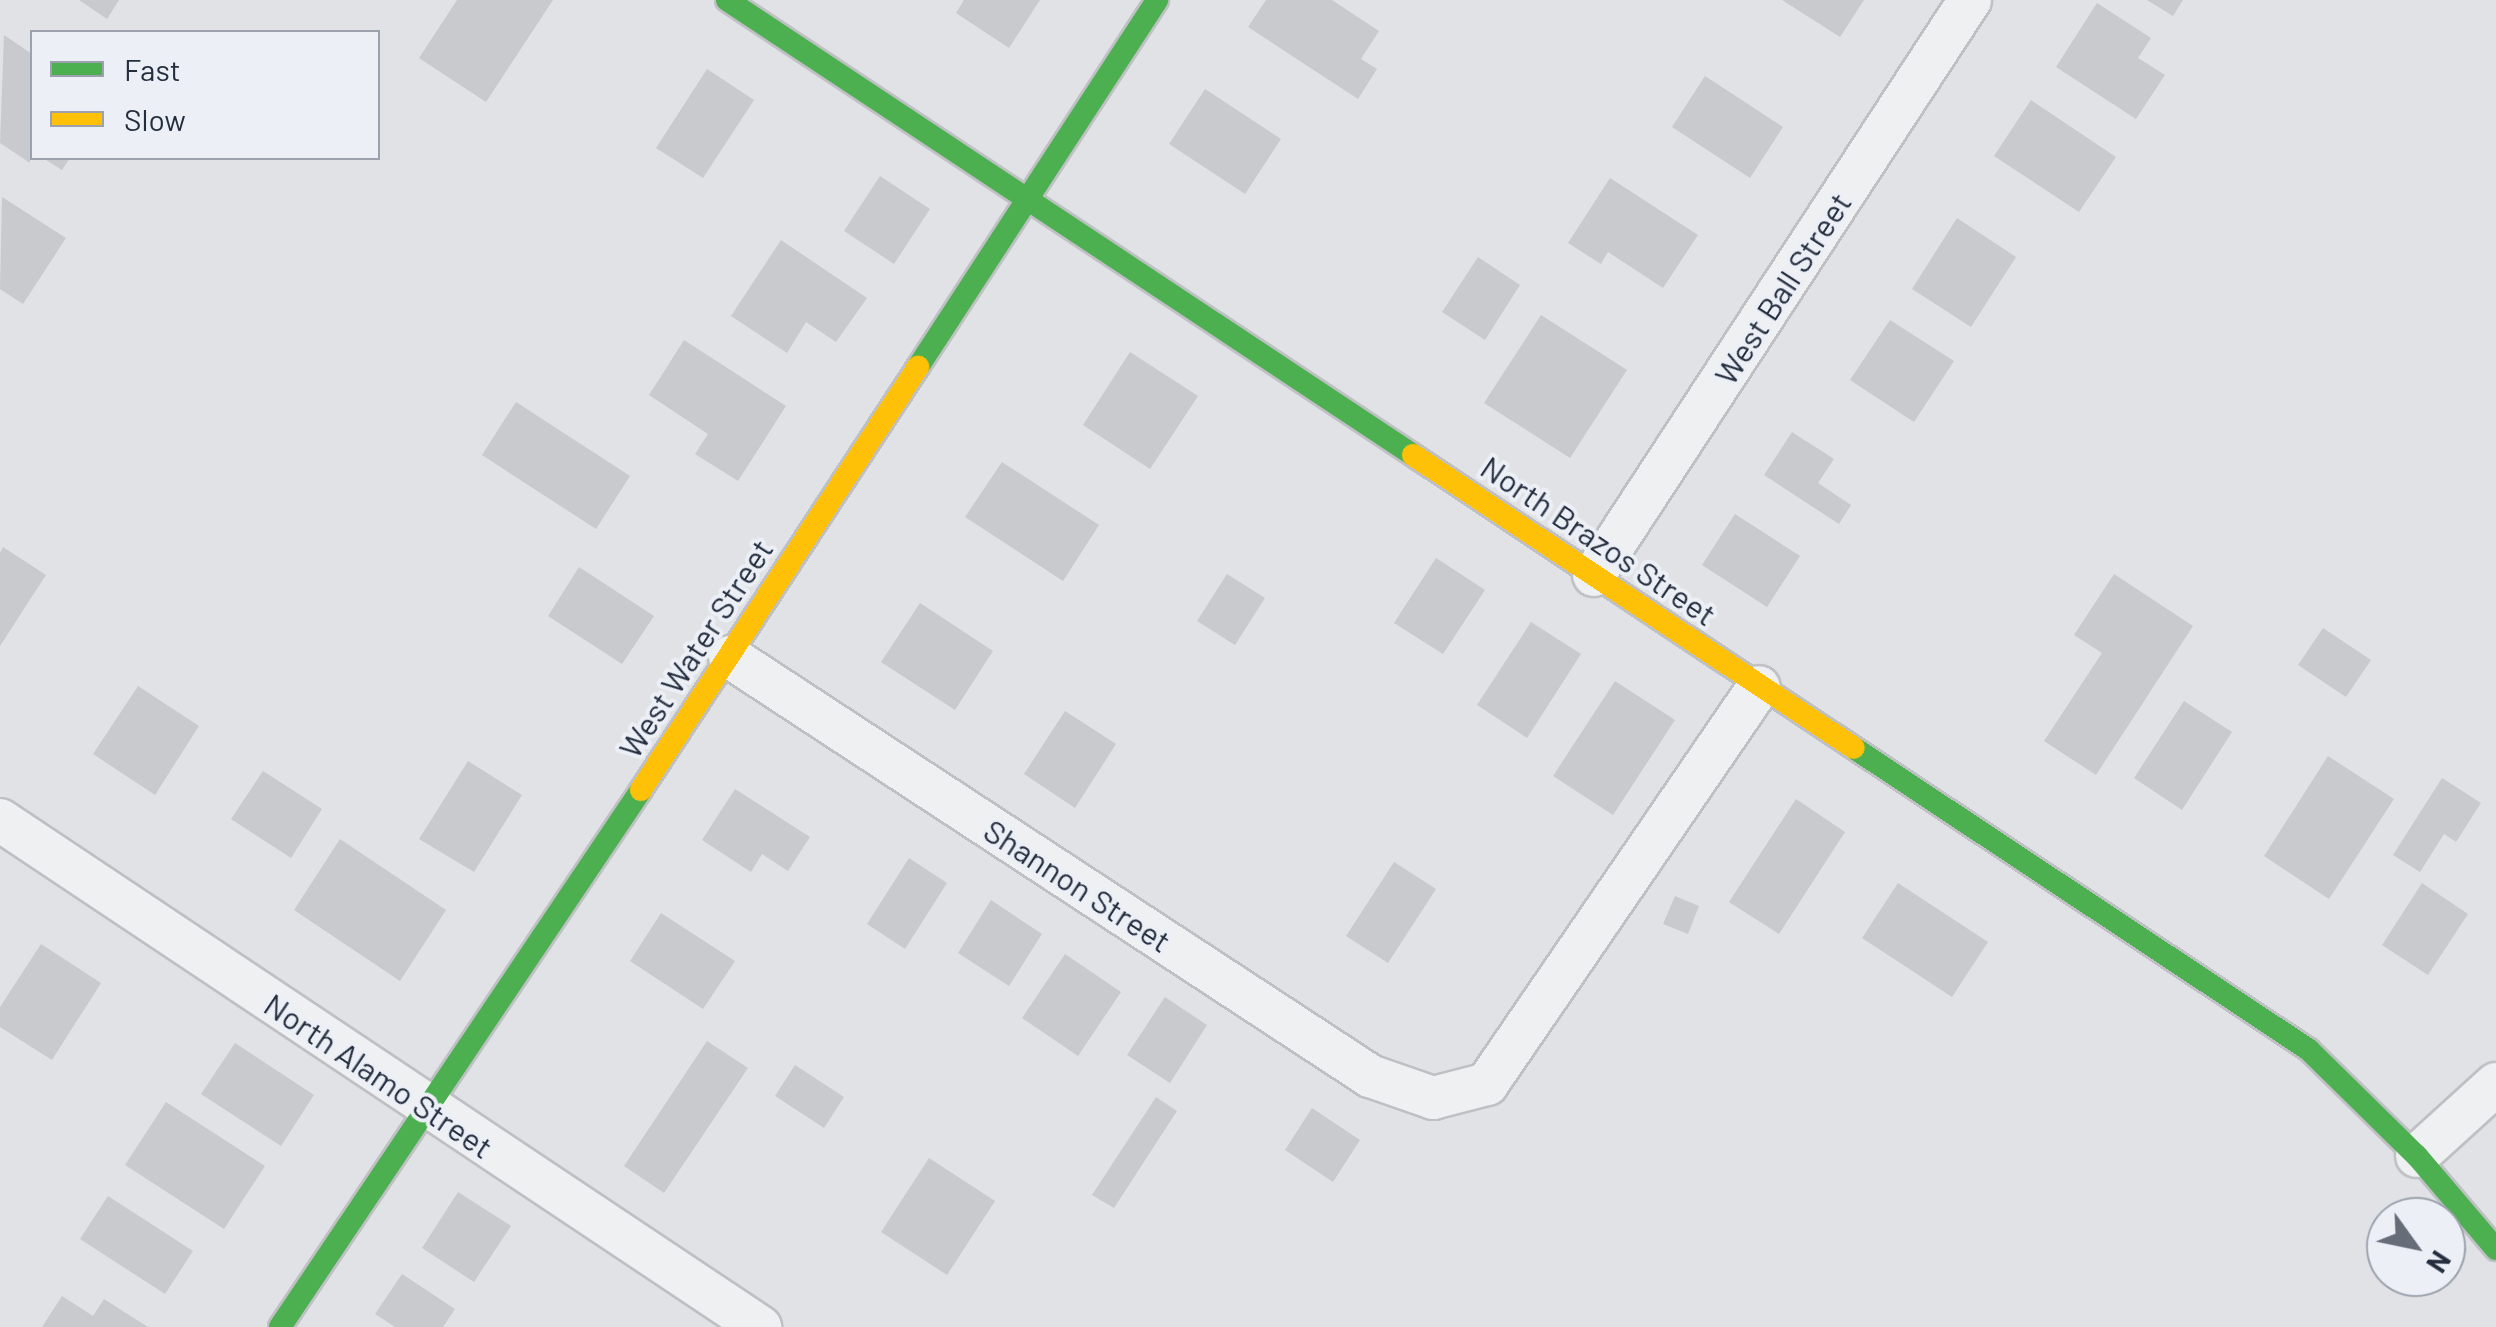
<!DOCTYPE html>
<style>
body{margin:0}
#map{position:relative;width:2496px;height:1327px;overflow:hidden;background:#e0e2e5;font-family:Barlow,sans-serif}
div>[style]{position:absolute}
[style*='--x']{left:calc(var(--x)*1px);top:calc(var(--y)*1px);width:calc(var(--w)*1px);rotate:calc(var(--a)*1deg)}
.building>*{inset:0;background:#c8cacd}
.roads{filter:drop-shadow(2px 0 #bec0c3) drop-shadow(-2px 0 #bec0c3) drop-shadow(0 2px #bec0c3) drop-shadow(0 -2px #bec0c3)}
.street>*{height:42px;margin:-21px;padding:0 21px;transform-origin:21px;border-radius:21px;background:#eff0f2}
.fast>*{height:22px;margin:-11px;padding:0 11px;transform-origin:11px;border-radius:11px;background:#4caf50}
.slow>*{height:22px;margin:-11px;padding:0 11px;transform-origin:11px;border-radius:11px;background:#ffc107}
span{translate:-50% -50%;white-space:nowrap;text-align:center;line-height:1.15;-webkit-text-stroke:8px #ecf0f6;paint-order:stroke}
.street-label{font-size:32px;color:#252e3f}
.legend{position:absolute;left:30px;top:30px;width:350px;height:130px;box-sizing:border-box;background:#ecf0f6;border:2px solid #9ca2ad;margin:0;padding:12px 18px;list-style:none;font-size:30px;color:#252e3f}
.legend li{display:flex;align-items:center;gap:20px;height:50px}
.legend b{width:50px;border:2px solid #9ca2ad}
.north{position:absolute;left:2366px;top:1197px;width:100px;height:100px;box-sizing:border-box;background:#ecf0f6;border:2px solid #9ca2ad;border-radius:50%;rotate:123deg;font-size:28px;font-weight:700;line-height:40px;text-align:center;color:#252e3f}
.north::after{content:'';display:block;margin:auto;width:35px;height:45px;background:#666d79;clip-path:polygon(50% 0,100% 100%,50% 72%,0 100%)}
</style>
<div id="map">
<div class="building">
<div style="clip-path:polygon(79px 0,119px 0,107px 19px)"></div>
<div style="clip-path:polygon(457px 0,553px 0,486px 102px,419px 58px)"></div>
<div style="clip-path:polygon(964px 0,1040px 0,1009px 48px,956px 13px)"></div>
<div style="clip-path:polygon(1266px 0,1332px 0,1379px 31px,1361px 59px,1377px 69px,1358px 99px,1248px 27px)"></div>
<div style="clip-path:polygon(1782px 0,1864px 0,1840px 37px)"></div>
<div style="clip-path:polygon(2147px 0,2183px 0,2173px 16px)"></div>
<div style="clip-path:polygon(2097px 3px,2151px 38px,2138px 58px,2165px 75px,2136px 119px,2056px 67px)"></div>
<div style="clip-path:polygon(4px 35px,32px 54px,30px 163px,0 143px)"></div>
<div style="clip-path:polygon(707px 69px,754px 100px,703px 178px,656px 148px)"></div>
<div style="clip-path:polygon(1705px 76px,1783px 127px,1750px 178px,1672px 127px)"></div>
<div style="clip-path:polygon(1205px 89px,1281px 139px,1245px 194px,1169px 144px)"></div>
<div style="clip-path:polygon(2031px 100px,2116px 157px,2079px 212px,1994px 156px)"></div>
<div style="clip-path:polygon(43px 158px,70px 158px,62px 170px)"></div>
<div style="clip-path:polygon(880px 176px,930px 209px,894px 264px,844px 231px)"></div>
<div style="clip-path:polygon(1610px 178px,1698px 235px,1663px 288px,1608px 252px,1601px 264px,1568px 243px)"></div>
<div style="clip-path:polygon(2px 197px,66px 238px,23px 304px,0 289px)"></div>
<div style="clip-path:polygon(1957px 218px,2016px 257px,1971px 327px,1912px 289px)"></div>
<div style="clip-path:polygon(781px 240px,867px 298px,836px 342px,806px 322px,787px 353px,731px 316px)"></div>
<div style="clip-path:polygon(1478px 257px,1520px 285px,1485px 340px,1442px 312px)"></div>
<div style="clip-path:polygon(1541px 315px,1627px 370px,1570px 458px,1484px 403px)"></div>
<div style="clip-path:polygon(1890px 320px,1954px 361px,1914px 422px,1850px 380px)"></div>
<div style="clip-path:polygon(684px 340px,786px 406px,738px 481px,695px 454px,708px 434px,649px 395px)"></div>
<div style="clip-path:polygon(1130px 352px,1198px 396px,1150px 469px,1083px 425px)"></div>
<div style="clip-path:polygon(516px 402px,630px 476px,596px 529px,482px 455px)"></div>
<div style="clip-path:polygon(1792px 432px,1834px 459px,1818px 483px,1851px 505px,1839px 524px,1764px 475px)"></div>
<div style="clip-path:polygon(1002px 462px,1099px 525px,1063px 581px,965px 517px)"></div>
<div style="clip-path:polygon(1735px 514px,1800px 556px,1767px 607px,1702px 565px)"></div>
<div style="clip-path:polygon(3px 547px,46px 575px,0 646px,0 553px)"></div>
<div style="clip-path:polygon(1436px 558px,1485px 590px,1443px 654px,1394px 623px)"></div>
<div style="clip-path:polygon(579px 567px,654px 616px,622px 664px,548px 616px)"></div>
<div style="clip-path:polygon(1227px 574px,1265px 598px,1235px 645px,1197px 621px)"></div>
<div style="clip-path:polygon(2114px 574px,2193px 626px,2096px 775px,2044px 741px,2102px 653px,2074px 635px)"></div>
<div style="clip-path:polygon(920px 603px,993px 651px,955px 710px,881px 662px)"></div>
<div style="clip-path:polygon(1531px 622px,1581px 654px,1527px 738px,1477px 705px)"></div>
<div style="clip-path:polygon(2323px 628px,2371px 660px,2346px 697px,2298px 665px)"></div>
<div style="clip-path:polygon(1615px 681px,1675px 720px,1613px 815px,1553px 776px)"></div>
<div style="clip-path:polygon(138px 686px,199px 726px,155px 795px,93px 754px)"></div>
<div style="clip-path:polygon(2184px 701px,2232px 732px,2182px 810px,2134px 778px)"></div>
<div style="clip-path:polygon(1065px 711px,1116px 744px,1075px 808px,1024px 774px)"></div>
<div style="clip-path:polygon(2328px 756px,2394px 799px,2329px 899px,2264px 856px)"></div>
<div style="clip-path:polygon(468px 761px,522px 795px,474px 872px,419px 839px)"></div>
<div style="clip-path:polygon(263px 771px,322px 809px,291px 858px,231px 819px)"></div>
<div style="clip-path:polygon(2442px 778px,2481px 803px,2456px 842px,2444px 834px,2420px 872px,2393px 855px)"></div>
<div style="clip-path:polygon(735px 789px,810px 837px,788px 871px,762px 854px,751px 872px,702px 840px)"></div>
<div style="clip-path:polygon(1796px 799px,1845px 832px,1779px 934px,1729px 902px)"></div>
<div style="clip-path:polygon(340px 839px,446px 910px,400px 981px,294px 910px)"></div>
<div style="clip-path:polygon(909px 858px,947px 883px,905px 949px,867px 924px)"></div>
<div style="clip-path:polygon(1394px 862px,1436px 889px,1388px 963px,1346px 936px)"></div>
<div style="clip-path:polygon(1898px 883px,1988px 942px,1952px 997px,1862px 938px)"></div>
<div style="clip-path:polygon(2422px 883px,2468px 914px,2428px 975px,2382px 945px)"></div>
<div style="clip-path:polygon(1675px 896px,1699px 906px,1688px 934px,1663px 924px)"></div>
<div style="clip-path:polygon(991px 900px,1042px 934px,1009px 986px,958px 953px)"></div>
<div style="clip-path:polygon(661px 913px,735px 961px,703px 1009px,630px 961px)"></div>
<div style="clip-path:polygon(41px 944px,101px 983px,52px 1060px,0 1027px,0 1007px)"></div>
<div style="clip-path:polygon(1065px 954px,1121px 992px,1078px 1056px,1022px 1018px)"></div>
<div style="clip-path:polygon(1165px 997px,1207px 1025px,1170px 1083px,1127px 1055px)"></div>
<div style="clip-path:polygon(707px 1041px,748px 1068px,664px 1193px,624px 1166px)"></div>
<div style="clip-path:polygon(235px 1043px,314px 1095px,281px 1146px,201px 1094px)"></div>
<div style="clip-path:polygon(795px 1065px,844px 1097px,824px 1128px,775px 1096px)"></div>
<div style="clip-path:polygon(1156px 1097px,1177px 1111px,1114px 1208px,1092px 1195px)"></div>
<div style="clip-path:polygon(166px 1102px,265px 1166px,224px 1229px,125px 1165px)"></div>
<div style="clip-path:polygon(1312px 1108px,1360px 1140px,1333px 1182px,1285px 1150px)"></div>
<div style="clip-path:polygon(929px 1158px,995px 1201px,947px 1275px,881px 1232px)"></div>
<div style="clip-path:polygon(458px 1192px,511px 1226px,474px 1282px,422px 1248px)"></div>
<div style="clip-path:polygon(108px 1196px,193px 1251px,165px 1294px,80px 1239px)"></div>
<div style="clip-path:polygon(402px 1274px,455px 1309px,443px 1327px,395px 1327px,375px 1314px)"></div>
<div style="clip-path:polygon(62px 1296px,93px 1316px,104px 1299px,148px 1327px,42px 1327px)"></div>
</div>
<div class="roads">
<div class="street">
<div style="--x:1594;--y:575;--w:687;--a:-56.82"></div>
<div style="--x:730;--y:657;--w:765;--a:33.21"></div>
<div style="--x:1370;--y:1076;--w:67;--a:19.2"></div>
<div style="--x:1433;--y:1098;--w:56;--a:-14.5"></div>
<div style="--x:1487;--y:1084;--w:481;--a:-55.6"></div>
<div style="--x:0;--y:820;--w:914;--a:33.71"></div>
<div style="--x:2417;--y:1156;--w:107;--a:-42.3"></div>
</div>
<div class="fast">
<div style="--x:727;--y:0;--w:823;--a:33.55"></div>
<div style="--x:918;--y:367;--w:438;--a:-56.9"></div>
<div style="--x:1854;--y:748;--w:546;--a:33.57"></div>
<div style="--x:2309;--y:1050;--w:151;--a:44.5"></div>
<div style="--x:2417;--y:1156;--w:122;--a:49.7"></div>
<div style="--x:280;--y:1327;--w:647;--a:-56.09"></div>
</div>
<div class="slow">
<div style="--x:1413;--y:455;--w:529;--a:33.6"></div>
<div style="--x:641;--y:790;--w:506;--a:-56.78"></div>
</div>
</div>
<div class="street-label">
<span style="left:1782px;top:288px;rotate:-57deg">West Ball Street</span>
<span style="left:1599px;top:540px;rotate:34deg">North Brazos Street</span>
<span style="left:695px;top:648px;rotate:-57deg">West Water Street</span>
<span style="left:1078px;top:885px;rotate:33deg">Shannon Street</span>
<span style="left:379px;top:1075px;rotate:34deg">North Alamo Street</span>
</div>
<ul class="legend">
<li><b style="height:12px;background:#4caf50"></b>Fast</li>
<li><b style="height:12px;background:#ffc107"></b>Slow</li>
</ul>
<div class="north">N</div>
</div>
